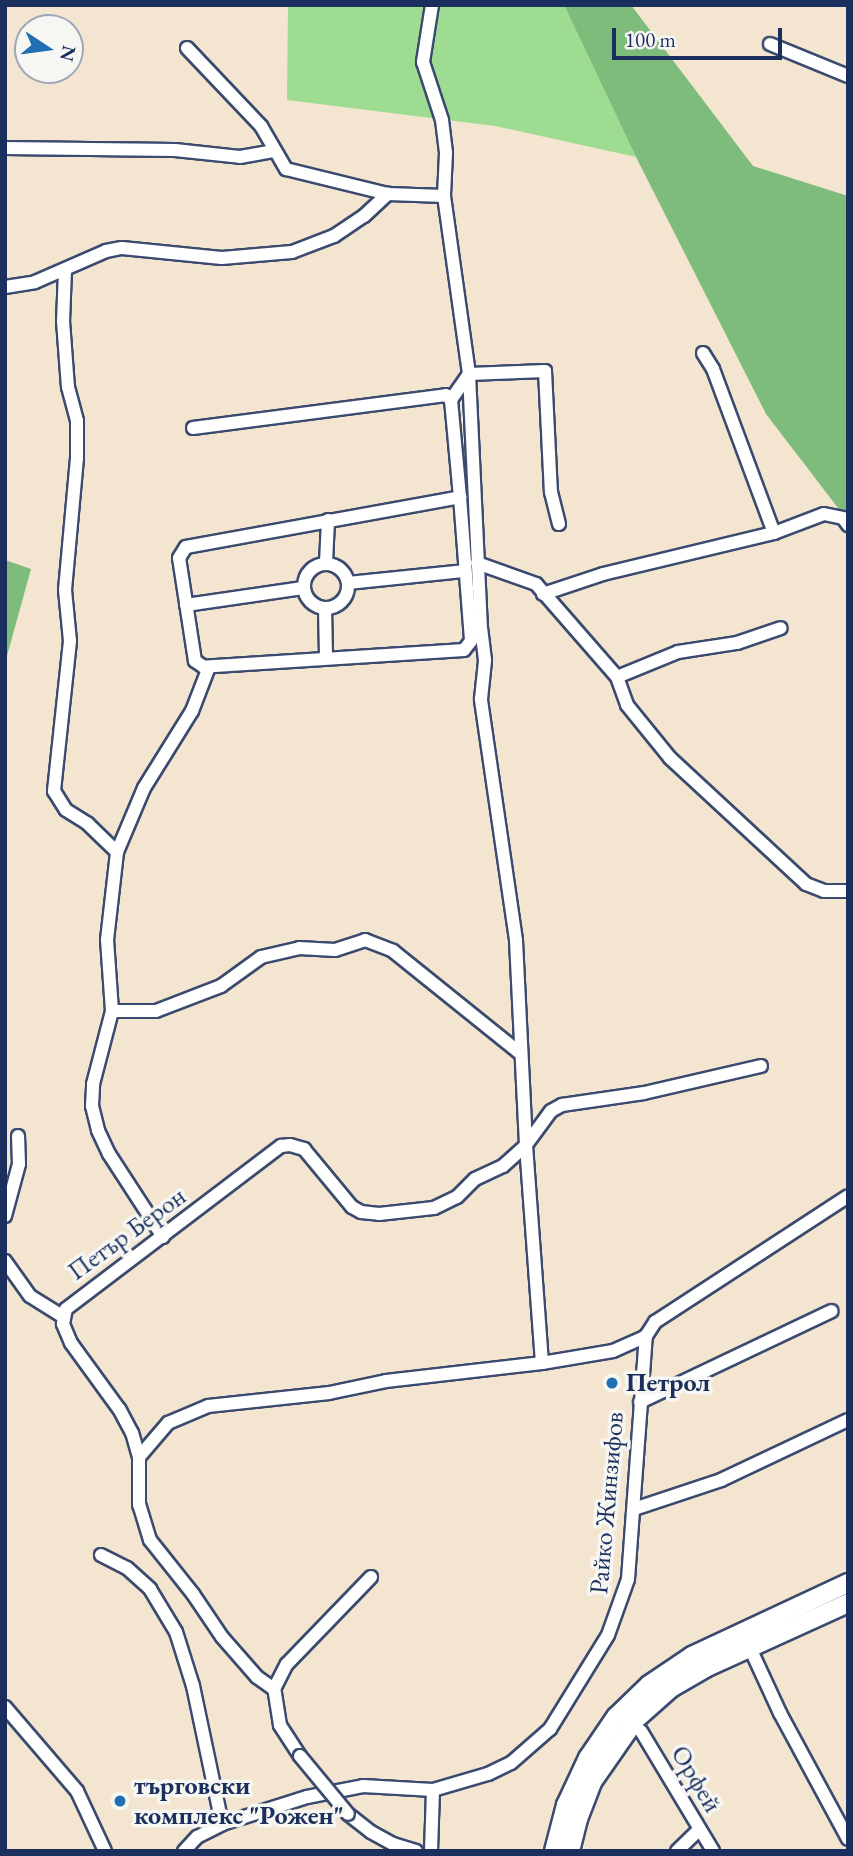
<!DOCTYPE html>
<meta charset="utf-8">
<style>
body{margin:0}
#map{position:relative;width:853px;height:1856px;overflow:hidden;background:#f3e5d0;font-family:"EB Garamond",serif}
div>[style]{position:absolute}
[style*='--x']{left:calc(var(--x)*1px);top:calc(var(--y)*1px);width:calc(var(--w)*1px);rotate:calc(var(--a)*1deg)}
.green>*{inset:0;background:#9edc91}
.forest>*{inset:0;background:#7ebc7b}
.roads{filter:drop-shadow(2px 0 #3b4a6f) drop-shadow(-2px 0 #3b4a6f) drop-shadow(0 2px #3b4a6f) drop-shadow(0 -2px #3b4a6f)}
.minor>*{height:12px;margin:-6px;padding:0 6px;transform-origin:6px;border-radius:6px;background:#fff}
.minor>.ring{margin:-6px;padding:0;box-sizing:content-box;background:none;border:12px solid #fff;border-radius:50%}
.secondary>*{height:18px;margin:-9px;padding:0 9px;transform-origin:9px;border-radius:9px;background:#fff}
.bridges{filter:drop-shadow(2px 0 #3b4a6f) drop-shadow(-2px 0 #3b4a6f) drop-shadow(0 2px #3b4a6f) drop-shadow(0 -2px #3b4a6f)}
.minor-bridge>*{height:12px;margin:-6px;padding:0 6px;transform-origin:6px;border-radius:6px;background:#fff}
.dots>*{width:19px;height:19px;translate:-50% -50%;box-sizing:border-box;border:4px solid #f6f6f2;border-radius:50%}
span{translate:-50% -50%;white-space:nowrap;text-align:center;line-height:1.15;-webkit-text-stroke:7px #f6f6f2;paint-order:stroke}
.street-label{font-size:26px;color:#1b2f5e}
.poi-label{font-size:26px;color:#1b2f5e;font-weight:700}
.left{translate:0 -50%;text-align:left}
.frame{position:absolute;inset:0;border:7px solid #1b2f5e;pointer-events:none}
.north{position:absolute;left:14px;top:14px;width:70px;height:70px;box-sizing:border-box;background:#f6f6f2;border:2px solid #9ea6b7;border-radius:50%;rotate:103deg;font-size:19px;font-weight:700;line-height:28px;text-align:center;color:#1b2f5e}
.north::after{content:'';display:block;margin:auto;width:24px;height:32px;background:#1f6fb2;clip-path:polygon(50% 0,100% 100%,50% 72%,0 100%)}
.scale{position:absolute;left:612px;top:28px;width:170px;height:32px;box-sizing:border-box;border:4px solid #1b2f5e;border-top:0;padding-left:9px;font-size:21px;line-height:24px;white-space:nowrap;color:#1b2f5e;-webkit-text-stroke:5px #f6f6f2;paint-order:stroke}
</style>
<div id="map">
<div class="green">
<div style="clip-path:polygon(288px 5px,564px 5px,636px 157px,495px 126px,287px 100px)"></div>
</div>
<div class="forest">
<div style="clip-path:polygon(564px 5px,631px 5px,753px 166px,848px 196px,848px 521px,766px 414px,636px 157px)"></div>
<div style="clip-path:polygon(5px 560px,31px 569px,5px 663px)"></div>
</div>
<div class="roads">
<div class="minor">
<div style="--x:432;--y:5;--w:58;--a:99"></div>
<div style="--x:423;--y:62;--w:61;--a:71.9"></div>
<div style="--x:442;--y:120;--w:33;--a:83"></div>
<div style="--x:446;--y:153;--w:43;--a:92.7"></div>
<div style="--x:444;--y:196;--w:180;--a:82"></div>
<div style="--x:469;--y:374;--w:32;--a:125"></div>
<div style="--x:770;--y:44;--w:84;--a:22.3"></div>
<div style="--x:187;--y:48;--w:108;--a:46.5"></div>
<div style="--x:261;--y:126;--w:50;--a:59.8"></div>
<div style="--x:286;--y:169;--w:105;--a:13.8"></div>
<div style="--x:388;--y:194;--w:56;--a:2"></div>
<div style="--x:5;--y:148;--w:170;--a:0.7"></div>
<div style="--x:175;--y:150;--w:65;--a:6.1"></div>
<div style="--x:240;--y:157;--w:35;--a:-10"></div>
<div style="--x:65;--y:270;--w:51;--a:92.2"></div>
<div style="--x:63;--y:321;--w:66;--a:85.7"></div>
<div style="--x:68;--y:387;--w:35;--a:75"></div>
<div style="--x:77;--y:421;--w:37;--a:90"></div>
<div style="--x:77;--y:458;--w:133;--a:95.2"></div>
<div style="--x:65;--y:590;--w:51;--a:84.4"></div>
<div style="--x:70;--y:641;--w:151;--a:96.1"></div>
<div style="--x:54;--y:791;--w:22;--a:58"></div>
<div style="--x:66;--y:810;--w:26;--a:32"></div>
<div style="--x:88;--y:824;--w:40;--a:44"></div>
<div style="--x:5;--y:287;--w:30;--a:-9"></div>
<div style="--x:35;--y:282;--w:77;--a:-23.6"></div>
<div style="--x:106;--y:251;--w:16;--a:-11"></div>
<div style="--x:122;--y:248;--w:100;--a:5.7"></div>
<div style="--x:222;--y:258;--w:70;--a:-4.9"></div>
<div style="--x:292;--y:252;--w:45;--a:-20.9"></div>
<div style="--x:334;--y:236;--w:36;--a:-34"></div>
<div style="--x:364;--y:216;--w:33;--a:-43"></div>
<div style="--x:703;--y:353;--w:19;--a:58"></div>
<div style="--x:713;--y:369;--w:175;--a:69.6"></div>
<div style="--x:193;--y:428;--w:255;--a:-7.4"></div>
<div style="--x:446;--y:395;--w:7;--a:45"></div>
<div style="--x:451;--y:400;--w:97;--a:84.7"></div>
<div style="--x:460;--y:497;--w:144;--a:85.6"></div>
<div style="--x:471;--y:641;--w:11;--a:128"></div>
<div style="--x:464;--y:650;--w:261;--a:176.3"></div>
<div style="--x:204;--y:667;--w:11;--a:-146"></div>
<div style="--x:195;--y:661;--w:104;--a:-98.8"></div>
<div style="--x:179;--y:558;--w:13;--a:-58"></div>
<div style="--x:186;--y:547;--w:279;--a:-10.3"></div>
<div style="--x:326;--y:563;--w:43;--a:-87.3"></div>
<div style="--x:477;--y:563;--w:63;--a:19.6"></div>
<div style="--x:536;--y:584;--w:123;--a:48.9"></div>
<div style="--x:617;--y:677;--w:30;--a:70"></div>
<div style="--x:627;--y:705;--w:68;--a:50.9"></div>
<div style="--x:670;--y:758;--w:185;--a:42.8"></div>
<div style="--x:806;--y:884;--w:19;--a:21"></div>
<div style="--x:824;--y:891;--w:24;--a:0"></div>
<div class="ring" style="left:304px;top:564px;width:32px;height:32px"></div>
<div style="--x:348;--y:583;--w:118;--a:-5.9"></div>
<div style="--x:543;--y:594;--w:63;--a:-18.4"></div>
<div style="--x:603;--y:574;--w:176;--a:-13.5"></div>
<div style="--x:774;--y:533;--w:53;--a:-20.8"></div>
<div style="--x:824;--y:514;--w:19;--a:12"></div>
<div style="--x:843;--y:518;--w:9;--a:54"></div>
<div style="--x:186;--y:605;--w:118;--a:-8.3"></div>
<div style="--x:325;--y:608;--w:49;--a:88.8"></div>
<div style="--x:617;--y:677;--w:66;--a:-22.3"></div>
<div style="--x:678;--y:652;--w:60;--a:-8.7"></div>
<div style="--x:737;--y:643;--w:46;--a:-18.8"></div>
<div style="--x:112;--y:1011;--w:44;--a:0"></div>
<div style="--x:156;--y:1011;--w:70;--a:-21"></div>
<div style="--x:221;--y:986;--w:49;--a:-35.9"></div>
<div style="--x:261;--y:957;--w:39;--a:-13"></div>
<div style="--x:299;--y:948;--w:36;--a:3"></div>
<div style="--x:335;--y:950;--w:32;--a:-18"></div>
<div style="--x:365;--y:940;--w:30;--a:21"></div>
<div style="--x:393;--y:951;--w:164;--a:38.8"></div>
<div style="--x:5;--y:1216;--w:54;--a:-74.9"></div>
<div style="--x:19;--y:1164;--w:28;--a:-92"></div>
<div style="--x:163;--y:1237;--w:99;--a:-123"></div>
<div style="--x:109;--y:1154;--w:26;--a:-115"></div>
<div style="--x:98;--y:1130;--w:25;--a:-104"></div>
<div style="--x:92;--y:1106;--w:22;--a:-87"></div>
<div style="--x:93;--y:1084;--w:75;--a:-75.4"></div>
<div style="--x:112;--y:1011;--w:71;--a:-94"></div>
<div style="--x:107;--y:940;--w:89;--a:-83.5"></div>
<div style="--x:117;--y:852;--w:69;--a:-67.1"></div>
<div style="--x:144;--y:788;--w:91;--a:-58.1"></div>
<div style="--x:192;--y:711;--w:47;--a:-68.9"></div>
<div style="--x:5;--y:1261;--w:43;--a:54.5"></div>
<div style="--x:30;--y:1296;--w:39;--a:32"></div>
<div style="--x:542;--y:1363;--w:219;--a:-94.2"></div>
<div style="--x:526;--y:1145;--w:205;--a:-92.8"></div>
<div style="--x:516;--y:940;--w:244;--a:-98.3"></div>
<div style="--x:481;--y:699;--w:39;--a:-84"></div>
<div style="--x:485;--y:660;--w:31;--a:-97"></div>
<div style="--x:481;--y:629;--w:255;--a:-92.7"></div>
<div style="--x:469;--y:374;--w:76;--a:-2.3"></div>
<div style="--x:545;--y:371;--w:121;--a:87.2"></div>
<div style="--x:551;--y:492;--w:33;--a:76"></div>
<div style="--x:640;--y:1402;--w:212;--a:-25.4"></div>
<div style="--x:139;--y:1457;--w:45;--a:-49.5"></div>
<div style="--x:168;--y:1423;--w:43;--a:-23"></div>
<div style="--x:208;--y:1406;--w:122;--a:-6.1"></div>
<div style="--x:329;--y:1393;--w:58;--a:-11.9"></div>
<div style="--x:386;--y:1381;--w:157;--a:-6.6"></div>
<div style="--x:542;--y:1363;--w:72;--a:-9.6"></div>
<div style="--x:613;--y:1351;--w:36;--a:-24"></div>
<div style="--x:634;--y:1509;--w:92;--a:-18.4"></div>
<div style="--x:721;--y:1480;--w:140;--a:-25.3"></div>
<div style="--x:101;--y:1555;--w:29;--a:27"></div>
<div style="--x:127;--y:1568;--w:31;--a:42"></div>
<div style="--x:150;--y:1589;--w:50;--a:58.8"></div>
<div style="--x:176;--y:1632;--w:57;--a:72.5"></div>
<div style="--x:193;--y:1686;--w:141;--a:78.1"></div>
<div style="--x:750;--y:1648;--w:72;--a:65.2"></div>
<div style="--x:780;--y:1713;--w:143;--a:61.6"></div>
<div style="--x:274;--y:1689;--w:28;--a:-63"></div>
<div style="--x:287;--y:1664;--w:121;--a:-46"></div>
<div style="--x:5;--y:1707;--w:111;--a:49.4"></div>
<div style="--x:77;--y:1791;--w:66;--a:65"></div>
<div style="--x:641;--y:1731;--w:140;--a:59"></div>
<div style="--x:300;--y:1756;--w:37;--a:-123"></div>
<div style="--x:280;--y:1725;--w:36;--a:-99"></div>
<div style="--x:274;--y:1689;--w:21;--a:-145"></div>
<div style="--x:257;--y:1677;--w:53;--a:-131.2"></div>
<div style="--x:222;--y:1637;--w:52;--a:-124"></div>
<div style="--x:193;--y:1594;--w:69;--a:-128.5"></div>
<div style="--x:150;--y:1540;--w:37;--a:-107"></div>
<div style="--x:139;--y:1505;--w:48;--a:-90"></div>
<div style="--x:139;--y:1457;--w:25;--a:-106"></div>
<div style="--x:132;--y:1433;--w:27;--a:-118"></div>
<div style="--x:119;--y:1409;--w:82;--a:-126"></div>
<div style="--x:71;--y:1343;--w:21;--a:-113"></div>
<div style="--x:63;--y:1324;--w:15;--a:-79"></div>
<div style="--x:66;--y:1309;--w:270;--a:-37.2"></div>
<div style="--x:281;--y:1146;--w:9;--a:-6"></div>
<div style="--x:290;--y:1145;--w:15;--a:16"></div>
<div style="--x:304;--y:1149;--w:75;--a:50.4"></div>
<div style="--x:352;--y:1207;--w:10;--a:29"></div>
<div style="--x:361;--y:1212;--w:18;--a:6"></div>
<div style="--x:379;--y:1214;--w:55;--a:-6.2"></div>
<div style="--x:434;--y:1208;--w:25;--a:-26"></div>
<div style="--x:457;--y:1197;--w:25;--a:-45"></div>
<div style="--x:475;--y:1179;--w:31;--a:-25"></div>
<div style="--x:503;--y:1166;--w:31;--a:-42"></div>
<div style="--x:526;--y:1145;--w:42;--a:-53.7"></div>
<div style="--x:551;--y:1111;--w:13;--a:-29"></div>
<div style="--x:562;--y:1105;--w:83;--a:-8.3"></div>
<div style="--x:644;--y:1093;--w:120;--a:-13"></div>
<div style="--x:348;--y:1814;--w:29;--a:38"></div>
<div style="--x:371;--y:1832;--w:25;--a:29"></div>
<div style="--x:393;--y:1844;--w:24;--a:17"></div>
<div style="--x:184;--y:1851;--w:19;--a:-47"></div>
<div style="--x:197;--y:1837;--w:28;--a:-27"></div>
<div style="--x:222;--y:1824;--w:89;--a:-17.6"></div>
<div style="--x:307;--y:1797;--w:57;--a:-11.1"></div>
<div style="--x:363;--y:1786;--w:70;--a:3.3"></div>
<div style="--x:433;--y:1790;--w:57;--a:-16.2"></div>
<div style="--x:488;--y:1774;--w:25;--a:-26"></div>
<div style="--x:511;--y:1763;--w:52;--a:-41.1"></div>
<div style="--x:550;--y:1729;--w:110;--a:-58.3"></div>
<div style="--x:608;--y:1635;--w:59;--a:-70.3"></div>
<div style="--x:628;--y:1579;--w:244;--a:-85.8"></div>
<div style="--x:646;--y:1336;--w:17;--a:-57"></div>
<div style="--x:655;--y:1322;--w:230;--a:-33.1"></div>
<div style="--x:431;--y:1851;--w:61;--a:-88.1"></div>
<div style="--x:677;--y:1851;--w:30;--a:-44"></div>
</div>
<div class="secondary">
<div style="--x:554;--y:1851;--w:48;--a:-75.4"></div>
<div style="--x:566;--y:1805;--w:52;--a:-64.9"></div>
<div style="--x:588;--y:1758;--w:50;--a:-55.7"></div>
<div style="--x:616;--y:1717;--w:46;--a:-44.1"></div>
<div style="--x:649;--y:1685;--w:52;--a:-34"></div>
<div style="--x:692;--y:1656;--w:172;--a:-25.1"></div>
<div style="--x:570;--y:1851;--w:33;--a:-76"></div>
<div style="--x:578;--y:1819;--w:40;--a:-69"></div>
<div style="--x:592;--y:1782;--w:77;--a:-55.1"></div>
<div style="--x:636;--y:1719;--w:47;--a:-41.5"></div>
<div style="--x:671;--y:1688;--w:39;--a:-30"></div>
<div style="--x:705;--y:1668;--w:157;--a:-24.4"></div>
</div>
</div>
<div class="bridges">
<div class="minor-bridge">
<div style="--x:300;--y:1756;--w:75;--a:50.4"></div>
</div>
</div>
<div class="dots">
<div style="left:612px;top:1383px;background:#1f6fb2"></div>
<div style="left:120px;top:1801px;background:#1f6fb2"></div>
</div>
<div class="street-label">
<span style="left:127px;top:1234px;rotate:-36deg">Петър Берон</span>
<span style="left:607px;top:1503px;rotate:-85deg">Райко Жинзифов</span>
<span style="left:696px;top:1779px;rotate:59deg">Орфей</span>
</div>
<div class="poi-label">
<span class="left" style="left:626px;top:1383px">Петрол</span>
<span class="left" style="left:134px;top:1801px">търговски<br>комплекс "Рожен"</span>
</div>
<div class="frame"></div>
<div class="north">N</div>
<div class="scale">100 m</div>
</div>
